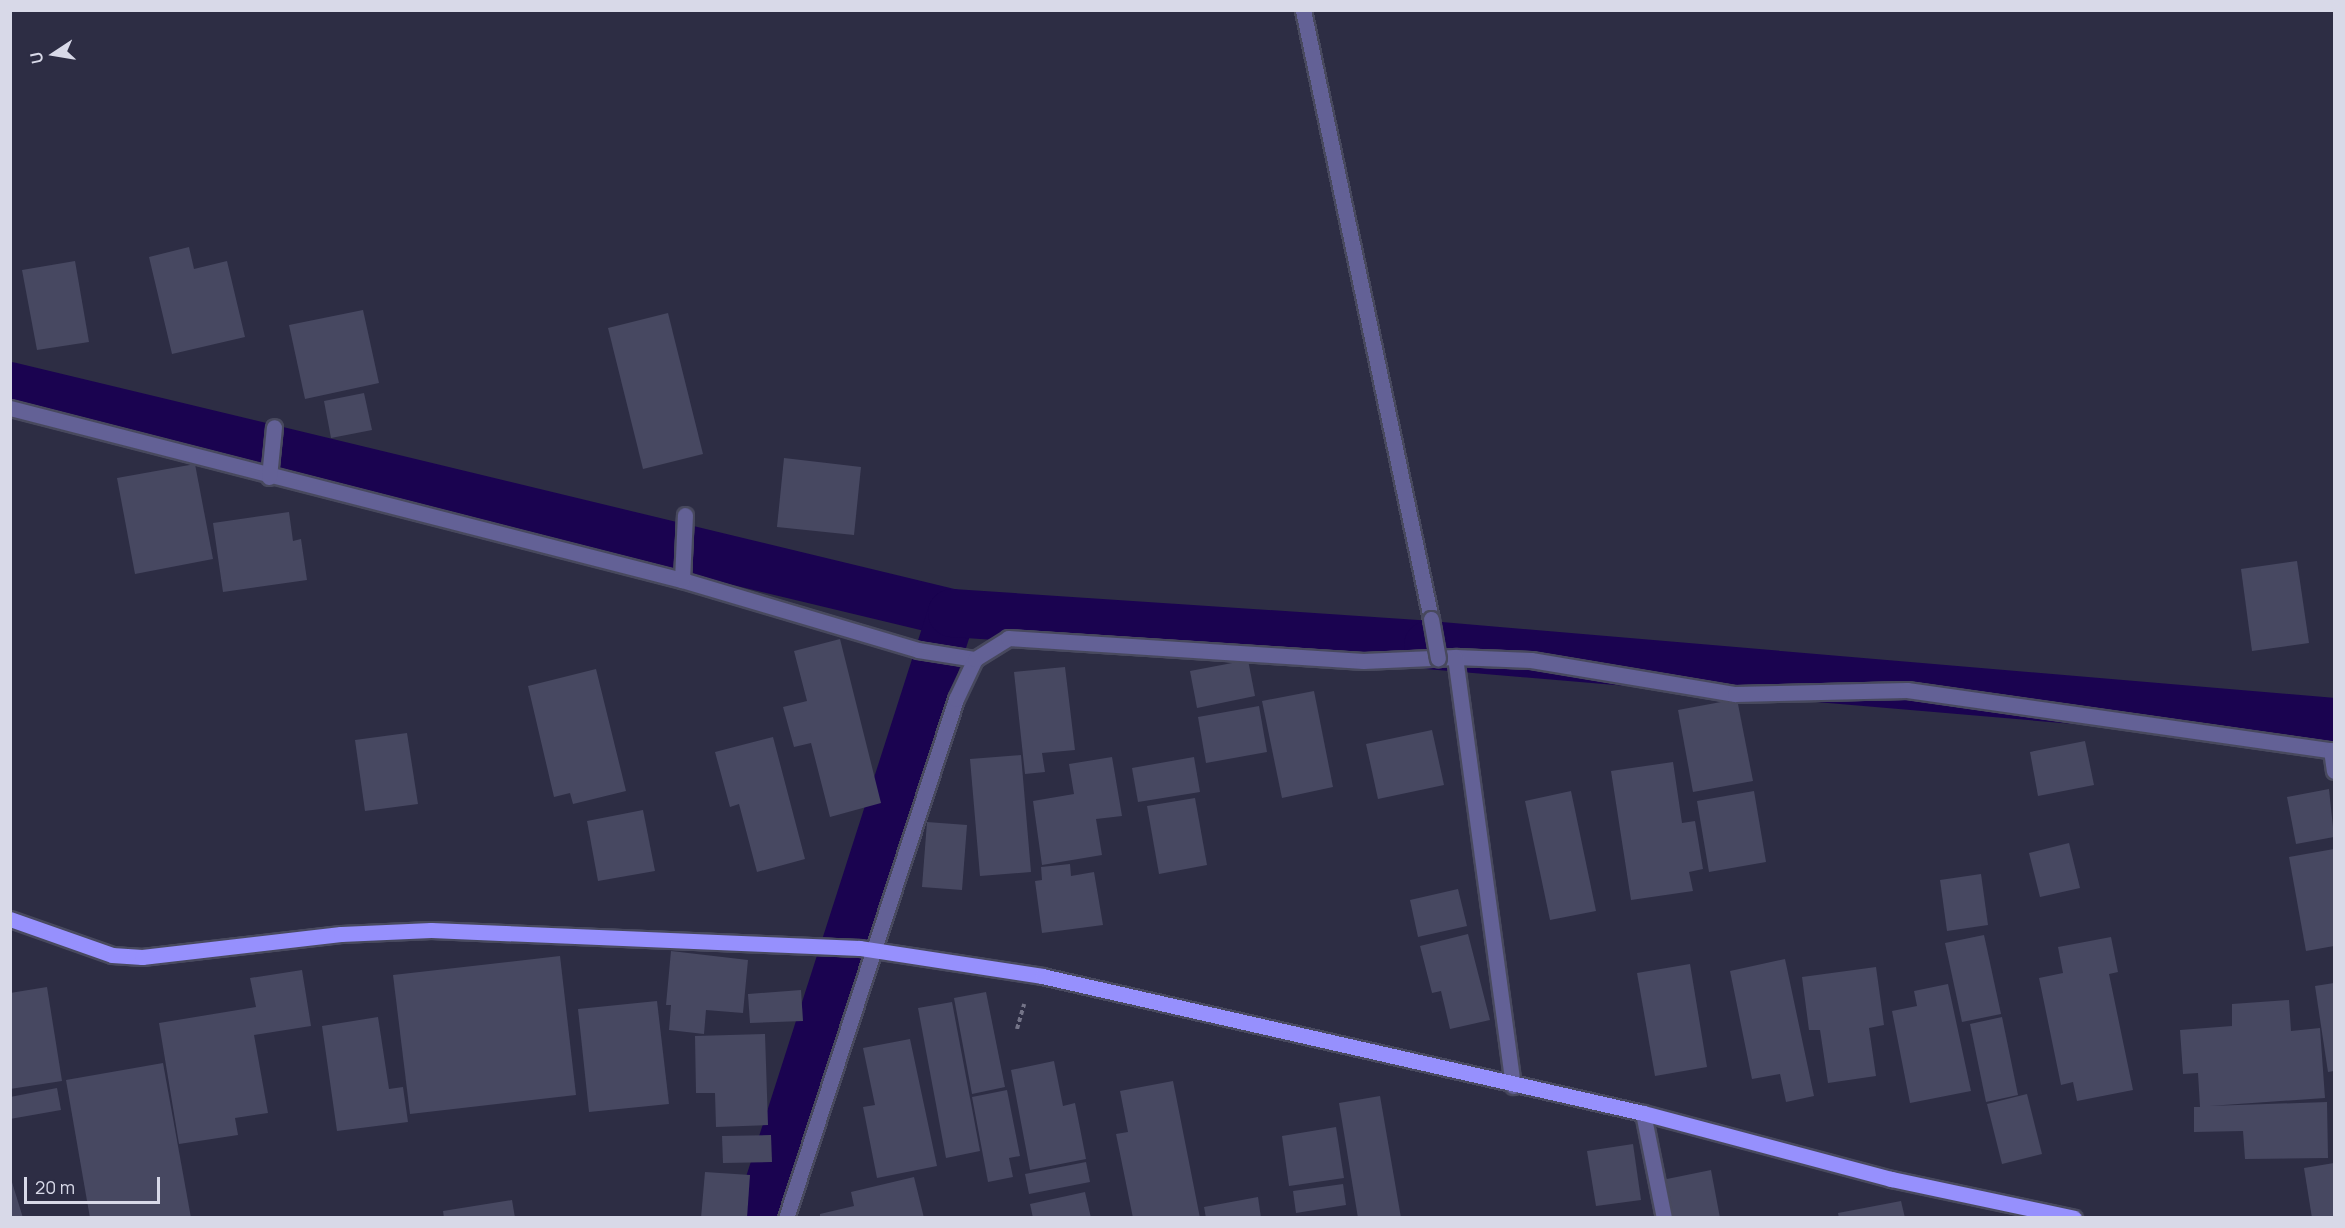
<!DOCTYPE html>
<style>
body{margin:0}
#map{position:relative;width:2345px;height:1228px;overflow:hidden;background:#2d2d44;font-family:Manrope,sans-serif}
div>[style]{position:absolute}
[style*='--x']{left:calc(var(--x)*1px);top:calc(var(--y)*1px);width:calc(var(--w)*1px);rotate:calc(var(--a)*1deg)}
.canal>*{height:48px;margin:-24px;padding:0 24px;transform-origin:24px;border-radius:24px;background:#1a0350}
.building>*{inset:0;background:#474861}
.path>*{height:4px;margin-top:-2px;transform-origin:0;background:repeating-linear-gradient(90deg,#737387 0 4.5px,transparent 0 7.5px)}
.roads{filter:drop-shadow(2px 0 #48495e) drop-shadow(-2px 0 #48495e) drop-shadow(0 2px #48495e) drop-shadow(0 -2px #48495e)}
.service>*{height:15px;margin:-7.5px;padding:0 7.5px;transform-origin:7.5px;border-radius:7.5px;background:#636196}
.minor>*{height:15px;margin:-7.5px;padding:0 7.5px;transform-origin:7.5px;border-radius:7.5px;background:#636196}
.primary>*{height:15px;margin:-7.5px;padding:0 7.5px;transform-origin:7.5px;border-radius:7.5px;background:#9690fd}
.bridges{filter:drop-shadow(2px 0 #48495e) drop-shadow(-2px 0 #48495e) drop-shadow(0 2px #48495e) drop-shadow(0 -2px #48495e)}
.service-bridge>*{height:15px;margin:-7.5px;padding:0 7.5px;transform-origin:7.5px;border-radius:7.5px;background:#636196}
span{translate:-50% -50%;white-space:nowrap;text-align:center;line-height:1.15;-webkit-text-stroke:6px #2d2d44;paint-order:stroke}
.frame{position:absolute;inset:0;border:12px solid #d8d9e8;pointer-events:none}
.north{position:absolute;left:24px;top:24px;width:60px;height:60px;-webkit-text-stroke:4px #2d2d44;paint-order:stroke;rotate:258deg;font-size:16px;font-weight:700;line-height:24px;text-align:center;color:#d8d9e8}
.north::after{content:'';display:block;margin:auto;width:21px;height:27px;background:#d8d9e8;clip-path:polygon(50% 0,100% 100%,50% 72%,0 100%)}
.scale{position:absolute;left:24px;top:1177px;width:136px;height:27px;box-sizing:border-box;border:3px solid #d8d9e8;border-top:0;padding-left:8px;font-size:18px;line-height:21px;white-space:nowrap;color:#d8d9e8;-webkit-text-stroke:4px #2d2d44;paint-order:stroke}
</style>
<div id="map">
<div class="canal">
<div style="--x:10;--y:386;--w:969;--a:13.55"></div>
<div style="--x:758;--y:1218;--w:635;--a:-72.22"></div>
<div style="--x:952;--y:613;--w:477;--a:3.8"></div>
<div style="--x:1428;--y:645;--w:909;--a:4.86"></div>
</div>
<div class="building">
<div style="clip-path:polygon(189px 247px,194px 269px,227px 261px,245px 337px,172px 354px,149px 257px)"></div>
<div style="clip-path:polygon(75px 261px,89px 342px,37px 350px,22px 270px)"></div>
<div style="clip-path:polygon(363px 310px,379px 383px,305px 399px,289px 325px)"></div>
<div style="clip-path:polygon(668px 313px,703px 454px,643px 469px,608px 328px)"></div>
<div style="clip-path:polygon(364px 393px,372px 430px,331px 438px,324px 401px)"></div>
<div style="clip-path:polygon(784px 458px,861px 467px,854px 535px,777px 527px)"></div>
<div style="clip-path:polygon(195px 464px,213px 559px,135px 574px,117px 478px)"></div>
<div style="clip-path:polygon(289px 512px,293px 541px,301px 539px,307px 580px,223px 592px,213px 523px)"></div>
<div style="clip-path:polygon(2297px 561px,2309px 643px,2252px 651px,2241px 569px)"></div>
<div style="clip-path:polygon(840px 639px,881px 803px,830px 817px,811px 743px,794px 747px,783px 707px,807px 701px,794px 651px)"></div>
<div style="clip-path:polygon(1248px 660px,1255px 696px,1197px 708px,1190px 671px)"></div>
<div style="clip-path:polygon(1065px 667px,1075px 750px,1042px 753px,1045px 772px,1025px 774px,1014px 672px)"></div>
<div style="clip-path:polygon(596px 669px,626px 791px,573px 804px,570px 793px,554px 797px,528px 686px)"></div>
<div style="clip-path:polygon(1314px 691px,1333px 787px,1282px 798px,1262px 701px)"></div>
<div style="clip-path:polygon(1737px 699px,1753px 781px,1693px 792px,1678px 710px)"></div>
<div style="clip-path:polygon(1259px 706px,1267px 752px,1206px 763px,1198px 717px)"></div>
<div style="clip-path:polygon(1432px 730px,1444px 785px,1378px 799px,1366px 744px)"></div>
<div style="clip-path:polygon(407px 733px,418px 804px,365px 811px,355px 740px)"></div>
<div style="clip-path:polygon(773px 737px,805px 859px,757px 872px,739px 804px,730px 807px,715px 752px)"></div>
<div style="clip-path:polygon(2085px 741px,2094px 785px,2038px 796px,2030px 752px)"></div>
<div style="clip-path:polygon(1021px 755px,1031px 872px,980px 876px,970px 759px)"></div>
<div style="clip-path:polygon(1112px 757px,1122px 816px,1096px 819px,1102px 855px,1042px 865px,1033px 801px,1074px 794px,1069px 764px)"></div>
<div style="clip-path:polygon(1194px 757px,1200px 792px,1138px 802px,1132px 768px)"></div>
<div style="clip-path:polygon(1673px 762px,1682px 823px,1695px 821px,1703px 869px,1689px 872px,1693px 891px,1631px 900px,1611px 771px)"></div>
<div style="clip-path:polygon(2329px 789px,2334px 837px,2296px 844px,2287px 797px)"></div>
<div style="clip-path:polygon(1571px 791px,1596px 911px,1550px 920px,1525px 801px)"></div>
<div style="clip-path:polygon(1754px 791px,1766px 862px,1709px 872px,1697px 801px)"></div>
<div style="clip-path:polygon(1195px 798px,1207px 865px,1159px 874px,1147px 806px)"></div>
<div style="clip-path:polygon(643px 810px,655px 871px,598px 881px,587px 821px)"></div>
<div style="clip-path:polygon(927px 822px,967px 825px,962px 890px,922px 887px)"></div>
<div style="clip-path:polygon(2069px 843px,2080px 888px,2040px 897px,2029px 853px)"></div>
<div style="clip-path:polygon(2334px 849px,2334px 946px,2306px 951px,2289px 857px)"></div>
<div style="clip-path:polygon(1070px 864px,1071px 876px,1094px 872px,1103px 925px,1042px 933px,1035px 881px,1042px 880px,1041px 867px)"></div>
<div style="clip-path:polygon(1981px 874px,1988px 925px,1947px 931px,1940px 880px)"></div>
<div style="clip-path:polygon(1458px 889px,1467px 926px,1418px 937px,1410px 900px)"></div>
<div style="clip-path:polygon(1468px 934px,1490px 1020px,1450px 1029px,1441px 991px,1432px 993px,1420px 946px)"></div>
<div style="clip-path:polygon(1984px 935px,2001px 1014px,1962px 1022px,1945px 943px)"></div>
<div style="clip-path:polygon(2111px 937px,2118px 972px,2109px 974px,2133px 1090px,2077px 1101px,2073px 1082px,2061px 1085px,2039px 978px,2063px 973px,2058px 947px)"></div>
<div style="clip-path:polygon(671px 951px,748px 960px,743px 1013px,706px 1010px,704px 1034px,669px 1030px,671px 1005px,666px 1005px)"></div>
<div style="clip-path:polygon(560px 956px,576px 1095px,410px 1114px,393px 975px)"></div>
<div style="clip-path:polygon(1785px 959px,1814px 1096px,1786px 1102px,1780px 1074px,1752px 1079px,1730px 971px)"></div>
<div style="clip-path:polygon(1690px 964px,1707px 1067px,1655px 1076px,1637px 973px)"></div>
<div style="clip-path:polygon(1876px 967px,1884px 1025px,1869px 1028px,1876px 1076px,1828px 1083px,1820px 1030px,1809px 1030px,1802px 977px)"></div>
<div style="clip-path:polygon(302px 970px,311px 1026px,254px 1035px,268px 1113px,235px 1118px,238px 1135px,179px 1144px,159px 1023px,256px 1007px,250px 978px)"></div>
<div style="clip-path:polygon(2334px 983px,2334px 1071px,2328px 1072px,2315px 986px)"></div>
<div style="clip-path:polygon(1948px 984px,1971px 1091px,1910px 1103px,1892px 1011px,1917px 1006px,1914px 991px)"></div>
<div style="clip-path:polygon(47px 987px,62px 1081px,10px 1089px,10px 993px)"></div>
<div style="clip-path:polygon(801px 990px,803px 1021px,750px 1023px,748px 994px)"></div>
<div style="clip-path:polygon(986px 992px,1005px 1087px,972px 1094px,954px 998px)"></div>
<div style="clip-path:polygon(2289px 1000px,2291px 1031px,2320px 1028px,2325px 1098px,2209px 1106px,2327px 1102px,2328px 1158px,2245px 1159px,2243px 1131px,2194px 1132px,2194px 1107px,2200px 1107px,2198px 1073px,2183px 1074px,2180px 1030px,2232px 1026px,2232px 1004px)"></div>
<div style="clip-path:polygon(657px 1001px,669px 1104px,589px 1112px,578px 1009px)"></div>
<div style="clip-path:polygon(952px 1002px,980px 1151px,946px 1158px,918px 1008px)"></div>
<div style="clip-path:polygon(378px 1017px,389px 1089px,403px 1087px,408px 1122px,337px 1131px,322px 1026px)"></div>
<div style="clip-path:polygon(2002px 1017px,2018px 1095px,1986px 1102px,1970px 1024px)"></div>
<div style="clip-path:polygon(765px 1034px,768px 1125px,716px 1127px,715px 1093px,696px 1093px,695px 1036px)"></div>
<div style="clip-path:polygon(910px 1039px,937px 1166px,877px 1178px,863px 1107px,875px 1105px,863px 1048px)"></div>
<div style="clip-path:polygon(1054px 1061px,1063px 1106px,1075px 1103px,1086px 1159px,1030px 1170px,1011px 1070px)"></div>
<div style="clip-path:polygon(163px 1063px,191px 1218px,90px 1218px,66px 1080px)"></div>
<div style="clip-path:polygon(1173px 1081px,1200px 1218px,1133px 1218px,1116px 1134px,1128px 1132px,1120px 1091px)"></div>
<div style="clip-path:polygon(57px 1088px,61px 1110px,10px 1119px,10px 1097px)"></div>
<div style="clip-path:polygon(1007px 1090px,1020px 1156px,1009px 1158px,1013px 1177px,988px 1182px,972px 1097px)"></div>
<div style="clip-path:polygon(2027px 1094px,2042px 1154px,2002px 1164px,1987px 1104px)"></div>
<div style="clip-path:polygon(1380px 1096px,1401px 1218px,1358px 1218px,1339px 1103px)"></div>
<div style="clip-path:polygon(1336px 1127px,1344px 1178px,1289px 1186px,1282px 1136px)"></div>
<div style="clip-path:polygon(771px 1135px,772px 1162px,723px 1163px,722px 1136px)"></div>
<div style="clip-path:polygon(1633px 1144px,1641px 1200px,1596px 1206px,1587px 1151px)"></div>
<div style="clip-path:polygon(1086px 1162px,1090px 1182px,1029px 1194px,1025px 1174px)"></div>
<div style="clip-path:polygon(2334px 1163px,2334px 1218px,2312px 1218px,2304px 1168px)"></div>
<div style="clip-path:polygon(1711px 1170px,1720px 1218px,1669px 1218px,1662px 1180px)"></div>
<div style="clip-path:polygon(705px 1172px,750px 1175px,747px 1218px,701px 1218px)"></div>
<div style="clip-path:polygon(914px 1177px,924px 1218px,820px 1218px,820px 1214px,854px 1206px,851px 1192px)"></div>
<div style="clip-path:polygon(10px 1179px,11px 1179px,23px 1218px,10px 1218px)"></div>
<div style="clip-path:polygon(1343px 1184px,1346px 1205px,1296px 1213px,1293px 1191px)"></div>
<div style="clip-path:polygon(1085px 1192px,1091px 1218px,1033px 1218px,1030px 1204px)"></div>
<div style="clip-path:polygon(1258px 1197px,1261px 1218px,1206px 1218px,1204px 1207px)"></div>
<div style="clip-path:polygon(512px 1200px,515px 1218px,444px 1218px,443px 1211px)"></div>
<div style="clip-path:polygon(1901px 1201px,1905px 1218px,1839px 1218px,1838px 1213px)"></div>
</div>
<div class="path">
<div style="--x:1017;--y:1029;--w:26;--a:-74"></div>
</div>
<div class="roads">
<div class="service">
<div style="--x:1303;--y:10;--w:622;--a:78.13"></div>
</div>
<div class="minor">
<div style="--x:10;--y:408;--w:694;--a:14.36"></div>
<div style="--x:682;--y:580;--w:246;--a:16.5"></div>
<div style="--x:918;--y:650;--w:58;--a:9"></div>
<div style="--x:269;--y:477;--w:50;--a:-84.3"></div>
<div style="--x:682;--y:580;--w:65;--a:-87.4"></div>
<div style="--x:1455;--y:657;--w:76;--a:2.3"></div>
<div style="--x:1531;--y:660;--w:207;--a:9.5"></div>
<div style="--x:1735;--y:694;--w:172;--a:-1.3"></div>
<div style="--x:1907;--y:690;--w:431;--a:8.1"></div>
<div style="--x:2331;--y:750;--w:21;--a:82"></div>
<div style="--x:1643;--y:1113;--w:107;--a:78.7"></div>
<div style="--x:786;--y:1218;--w:546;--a:-71.86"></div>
<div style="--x:956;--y:699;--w:44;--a:-64.6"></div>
<div style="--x:975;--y:659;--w:39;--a:-32"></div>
<div style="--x:1008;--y:638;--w:356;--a:3.7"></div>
<div style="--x:1363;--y:661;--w:92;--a:-2.5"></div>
<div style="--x:1455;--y:657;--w:433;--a:82.3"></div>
</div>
<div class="primary">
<div style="--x:10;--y:919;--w:108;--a:19.4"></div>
<div style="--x:112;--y:955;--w:30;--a:4"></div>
<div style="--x:142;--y:957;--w:200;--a:-6.6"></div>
<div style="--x:341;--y:934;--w:90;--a:-2.5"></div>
<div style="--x:431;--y:930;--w:429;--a:2.4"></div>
<div style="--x:860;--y:948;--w:184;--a:8.7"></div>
<div style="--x:1042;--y:976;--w:616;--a:12.84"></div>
<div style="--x:1643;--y:1113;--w:257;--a:14.9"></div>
<div style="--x:1891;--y:1179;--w:187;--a:12"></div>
</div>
</div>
<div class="bridges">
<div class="service-bridge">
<div style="--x:1431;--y:619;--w:40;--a:80"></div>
</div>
</div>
<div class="frame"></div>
<div class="north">U</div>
<div class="scale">20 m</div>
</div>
